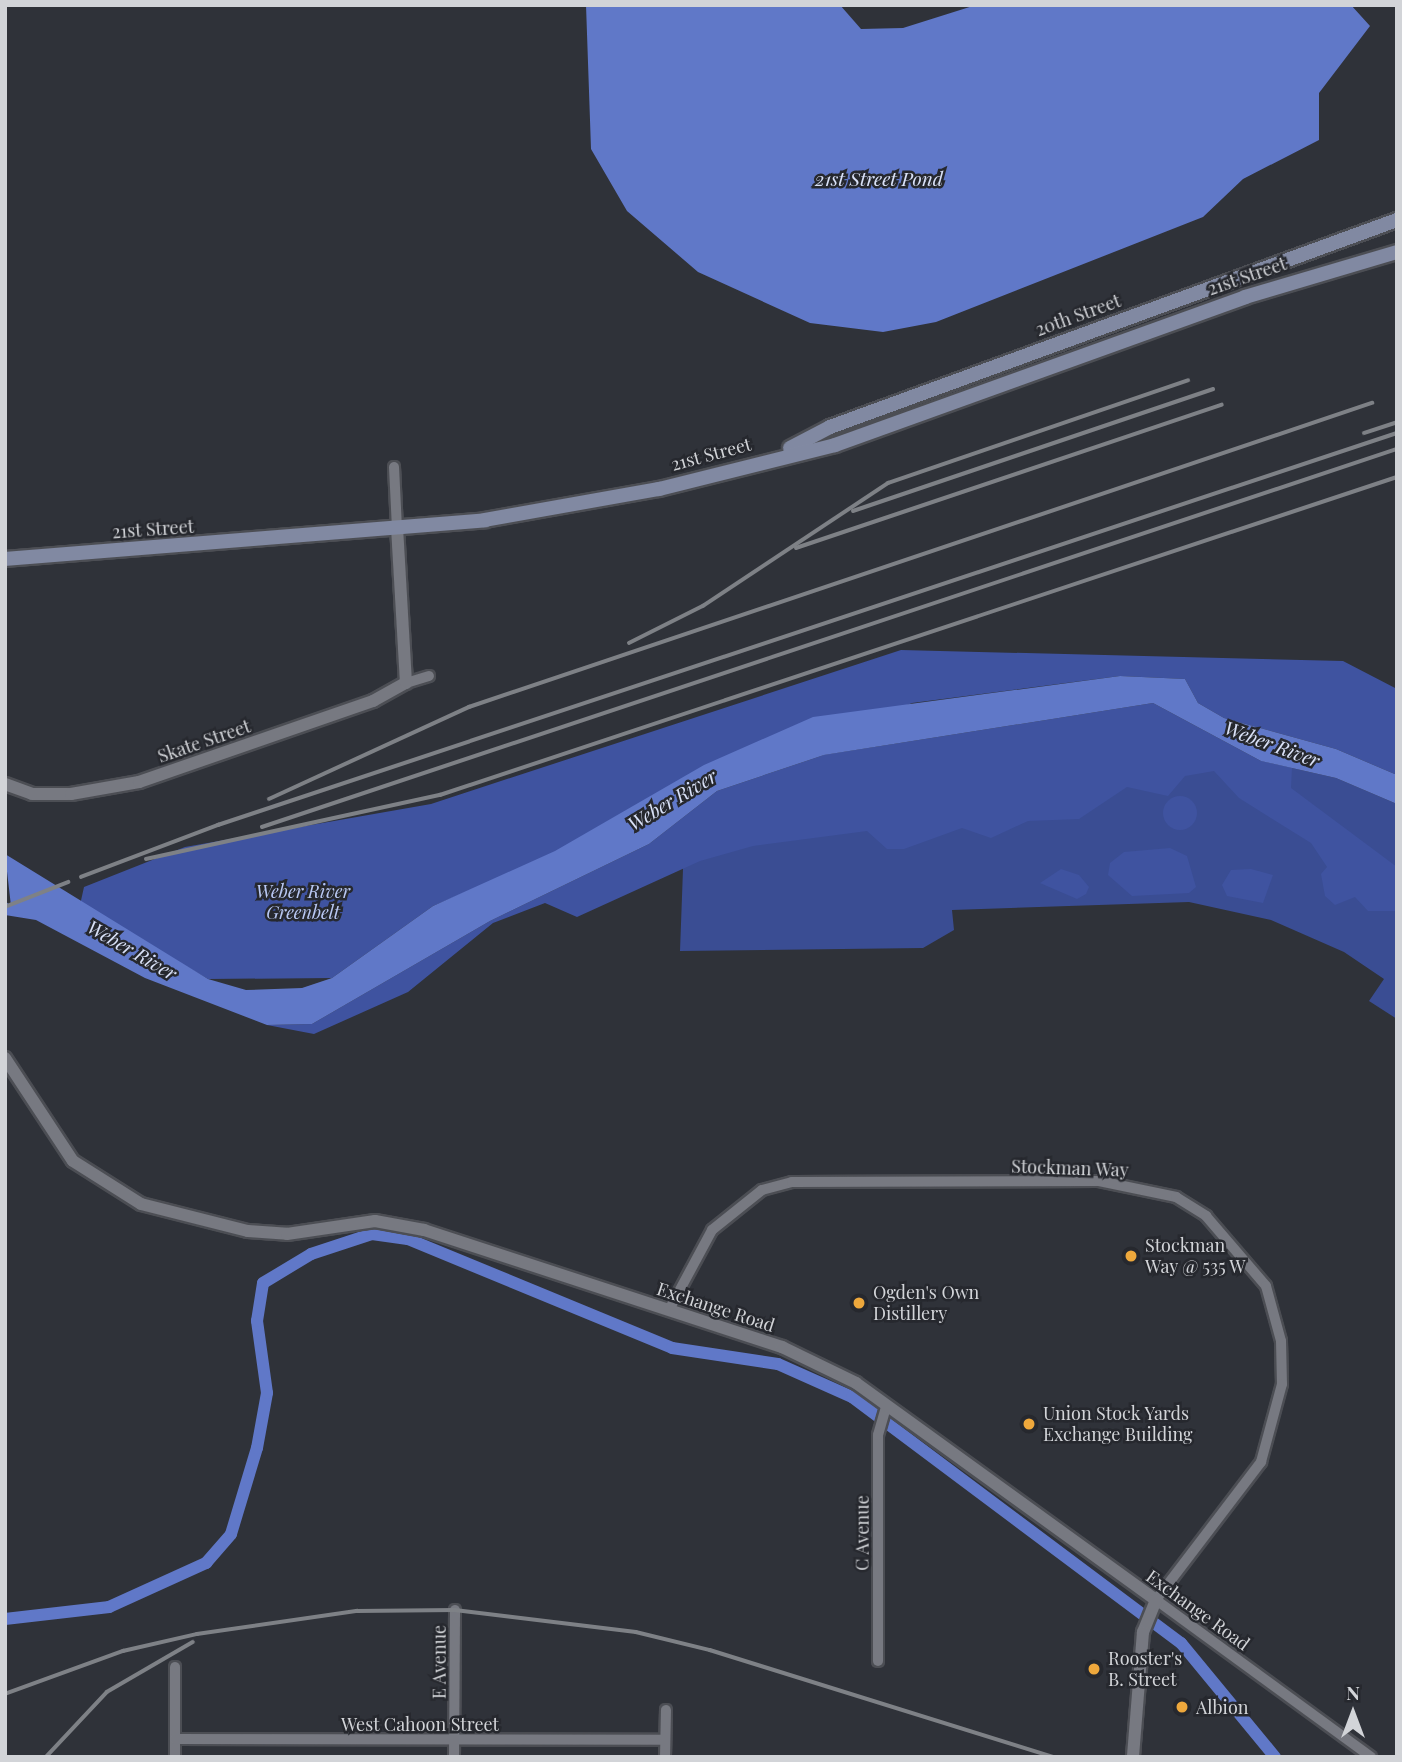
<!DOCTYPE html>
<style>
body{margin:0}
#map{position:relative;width:1402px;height:1762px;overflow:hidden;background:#2f3239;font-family:"Playfair Display",serif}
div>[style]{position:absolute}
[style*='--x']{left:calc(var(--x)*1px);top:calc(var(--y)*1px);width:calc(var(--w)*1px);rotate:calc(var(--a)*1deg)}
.green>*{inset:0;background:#3a4d93}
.forest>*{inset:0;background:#3f53a0}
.round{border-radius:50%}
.water>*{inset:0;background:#6078c8}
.canal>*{height:12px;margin:-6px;padding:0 6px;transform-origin:6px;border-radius:6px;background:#6078c8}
.roads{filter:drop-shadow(2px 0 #4c4e54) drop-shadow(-2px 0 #4c4e54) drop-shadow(0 2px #4c4e54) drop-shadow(0 -2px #4c4e54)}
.minor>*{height:10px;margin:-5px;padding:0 5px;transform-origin:5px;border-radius:5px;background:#777981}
.tertiary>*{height:12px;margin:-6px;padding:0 6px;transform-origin:6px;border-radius:6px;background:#777981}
.secondary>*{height:14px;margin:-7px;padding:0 7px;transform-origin:7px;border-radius:7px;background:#8189a2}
.rail>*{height:3.5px;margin:-1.75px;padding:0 1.75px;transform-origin:1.75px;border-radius:1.75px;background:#7e8186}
.dots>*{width:19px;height:19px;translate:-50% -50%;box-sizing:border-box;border:4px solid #26282e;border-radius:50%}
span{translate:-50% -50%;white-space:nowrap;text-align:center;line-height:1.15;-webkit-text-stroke:5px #26282e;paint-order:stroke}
.street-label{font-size:18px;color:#d2d4d8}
.park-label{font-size:18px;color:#b9c8f3;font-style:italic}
.poi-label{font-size:18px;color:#d2d4d8}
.left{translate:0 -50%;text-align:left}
.water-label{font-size:19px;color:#dae2f8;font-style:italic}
.frame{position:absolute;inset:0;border:7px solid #d2d4d8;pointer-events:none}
.north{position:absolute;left:1318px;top:1678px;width:70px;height:70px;-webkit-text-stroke:5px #26282e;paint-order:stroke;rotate:0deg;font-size:19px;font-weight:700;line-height:28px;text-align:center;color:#d2d4d8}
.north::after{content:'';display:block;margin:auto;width:24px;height:32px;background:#d2d4d8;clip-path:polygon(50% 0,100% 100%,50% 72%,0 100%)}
</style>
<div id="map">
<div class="green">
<div style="clip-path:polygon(929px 739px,1261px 761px,1336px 778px,1397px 804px,1397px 1019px,1369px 1001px,1384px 979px,1344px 952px,1271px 920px,1189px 902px,952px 910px,954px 930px,923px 948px,680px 951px,683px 869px,667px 830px,824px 755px)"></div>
</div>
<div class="forest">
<div style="clip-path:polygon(901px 650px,1343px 661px,1397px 689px,1397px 775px,1336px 749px,1224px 718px,1198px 703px,1185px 679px,1120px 676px,912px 703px,433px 906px,332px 978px,208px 979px,80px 905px,84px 887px,185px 847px,431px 804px)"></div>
<div style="clip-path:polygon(1153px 703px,1261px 761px,1292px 768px,1291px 788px,1397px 867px,1397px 911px,1368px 911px,1355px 897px,1335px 905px,1325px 896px,1321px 874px,1327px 867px,1311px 843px,1239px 798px,1214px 771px,1185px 776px,1168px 796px,1127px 787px,1079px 819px,1028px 821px,991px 838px,962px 828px,904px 849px,887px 849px,867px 831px,753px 846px,700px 861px,577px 917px,545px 903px,493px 923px,408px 992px,314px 1034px,267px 1025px,312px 1024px,490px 921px,649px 844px,717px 791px,824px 755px)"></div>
<div class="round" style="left:1163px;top:796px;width:34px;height:34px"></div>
<div style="clip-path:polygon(1170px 848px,1187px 856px,1196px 887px,1189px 893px,1132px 896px,1108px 875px,1110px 863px,1124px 852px)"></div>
<div style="clip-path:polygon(1061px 869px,1079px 875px,1089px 887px,1086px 894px,1077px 899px,1040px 883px)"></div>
<div style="clip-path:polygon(1251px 869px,1273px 875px,1263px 903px,1227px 896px,1222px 885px,1231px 870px)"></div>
</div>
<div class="water">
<div style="clip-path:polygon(586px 5px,840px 5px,861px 29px,903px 28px,976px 5px,1351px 5px,1370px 26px,1319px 93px,1319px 140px,1243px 179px,1203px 217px,936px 322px,883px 332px,810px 323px,698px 272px,627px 211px,591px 149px)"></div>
<div style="clip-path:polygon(1120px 676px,1185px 679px,1198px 703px,1224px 718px,1336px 749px,1397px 775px,1397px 804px,1336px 778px,1261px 761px,1153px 703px,824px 755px,717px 791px,649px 844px,490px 921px,312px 1024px,267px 1025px,145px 978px,36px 920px,5px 915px,5px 901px,11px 906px,5px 854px,208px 979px,246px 990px,302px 988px,332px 978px,433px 906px,555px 851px,704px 765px,813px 717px)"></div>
</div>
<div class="canal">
<div style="--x:5;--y:1619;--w:105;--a:-6.6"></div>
<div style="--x:109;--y:1607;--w:107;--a:-24.4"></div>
<div style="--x:206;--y:1563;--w:38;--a:-49"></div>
<div style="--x:231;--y:1534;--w:90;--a:-73.2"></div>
<div style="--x:257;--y:1448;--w:56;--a:-79.7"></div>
<div style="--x:267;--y:1393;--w:73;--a:-97.9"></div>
<div style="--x:257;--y:1321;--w:38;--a:-81"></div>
<div style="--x:263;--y:1283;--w:56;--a:-31.1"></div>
<div style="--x:311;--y:1254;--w:64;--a:-18.2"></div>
<div style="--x:372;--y:1234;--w:36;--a:8"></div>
<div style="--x:408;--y:1239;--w:286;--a:22.4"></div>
<div style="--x:672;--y:1348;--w:107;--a:8.6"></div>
<div style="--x:778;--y:1364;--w:81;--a:24"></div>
<div style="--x:852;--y:1397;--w:411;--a:36.8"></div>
<div style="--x:1181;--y:1643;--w:148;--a:50.5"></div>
</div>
<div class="roads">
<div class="minor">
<div style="--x:394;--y:467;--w:62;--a:87.2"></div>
<div style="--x:406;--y:683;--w:24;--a:-17"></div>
<div style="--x:669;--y:1310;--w:91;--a:-61.7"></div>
<div style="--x:712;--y:1230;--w:64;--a:-38.7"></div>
<div style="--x:762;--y:1190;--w:31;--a:-15"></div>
<div style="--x:792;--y:1182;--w:307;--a:-0.2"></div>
<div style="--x:1099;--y:1181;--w:79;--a:11.7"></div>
<div style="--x:1176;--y:1197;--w:36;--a:32"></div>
<div style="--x:1206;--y:1216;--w:92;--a:49.4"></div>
<div style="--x:1266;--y:1286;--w:57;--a:74.7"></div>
<div style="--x:1281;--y:1341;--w:43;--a:88.7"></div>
<div style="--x:1282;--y:1384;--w:81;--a:105.1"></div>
<div style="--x:1261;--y:1462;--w:173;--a:127.3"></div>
<div style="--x:1156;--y:1600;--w:266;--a:36.1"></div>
<div style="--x:878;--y:1661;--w:226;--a:-90"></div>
<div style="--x:878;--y:1435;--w:29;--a:-74"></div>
<div style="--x:175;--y:1667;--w:90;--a:90"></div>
<div style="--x:175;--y:1739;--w:490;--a:0.1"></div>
<div style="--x:454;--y:1757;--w:147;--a:-89.6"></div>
<div style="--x:665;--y:1757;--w:47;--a:-88.8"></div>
</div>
<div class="tertiary">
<div style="--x:5;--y:784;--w:29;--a:20"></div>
<div style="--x:32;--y:794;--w:39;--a:0"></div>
<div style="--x:71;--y:794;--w:69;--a:-10"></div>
<div style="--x:139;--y:782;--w:248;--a:-19.1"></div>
<div style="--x:373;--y:701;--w:38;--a:-29"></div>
<div style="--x:406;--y:683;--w:154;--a:-93.3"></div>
<div style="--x:5;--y:1058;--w:123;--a:56.6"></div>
<div style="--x:73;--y:1161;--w:80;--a:32.3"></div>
<div style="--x:141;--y:1204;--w:110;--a:14.2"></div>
<div style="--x:248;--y:1231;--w:39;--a:4"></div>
<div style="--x:287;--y:1234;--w:89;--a:-8.4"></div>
<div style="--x:375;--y:1221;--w:50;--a:10.4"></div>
<div style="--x:424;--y:1230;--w:377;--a:18.1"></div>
<div style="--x:782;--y:1347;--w:82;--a:25.9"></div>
<div style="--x:856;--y:1383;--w:370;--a:35.9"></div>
<div style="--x:1156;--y:1600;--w:35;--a:112"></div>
<div style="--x:1143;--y:1632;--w:125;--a:94.6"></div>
</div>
<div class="secondary">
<div style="--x:790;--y:448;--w:45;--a:-27.7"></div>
<div style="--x:830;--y:427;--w:604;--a:-20.06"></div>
<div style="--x:5;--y:559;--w:482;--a:-4.6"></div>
<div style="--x:485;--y:520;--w:177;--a:-10.1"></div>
<div style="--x:659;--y:489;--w:181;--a:-14"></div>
<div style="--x:835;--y:445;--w:436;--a:-19.8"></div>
<div style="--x:1245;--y:297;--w:159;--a:-16.5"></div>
</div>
</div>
<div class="rail">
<div style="--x:1364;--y:433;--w:35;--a:-18"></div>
<div style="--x:853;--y:511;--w:380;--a:-18.7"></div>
<div style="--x:796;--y:548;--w:449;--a:-18.6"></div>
<div style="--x:629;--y:643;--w:83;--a:-26.6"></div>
<div style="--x:703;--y:606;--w:222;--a:-33.6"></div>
<div style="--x:888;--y:483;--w:317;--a:-18.9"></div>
<div style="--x:269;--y:799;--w:220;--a:-24.7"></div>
<div style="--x:469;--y:707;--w:953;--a:-18.61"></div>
<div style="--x:262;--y:827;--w:1196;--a:-18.42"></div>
<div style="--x:146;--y:859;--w:301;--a:-12.3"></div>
<div style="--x:440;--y:795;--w:1008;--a:-18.38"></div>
<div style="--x:81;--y:877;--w:147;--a:-20.8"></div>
<div style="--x:218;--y:825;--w:1242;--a:-18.39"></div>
<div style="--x:5;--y:907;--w:68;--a:-21.6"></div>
<div style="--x:5;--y:1694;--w:126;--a:-20"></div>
<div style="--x:123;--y:1651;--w:76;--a:-12.9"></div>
<div style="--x:197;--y:1634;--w:162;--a:-8.2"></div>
<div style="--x:357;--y:1611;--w:98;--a:-0.6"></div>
<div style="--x:455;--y:1610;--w:182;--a:6.9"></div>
<div style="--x:636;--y:1632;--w:76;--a:13.7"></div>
<div style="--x:710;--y:1650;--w:359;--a:17.3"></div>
<div style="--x:46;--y:1757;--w:89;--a:-46.8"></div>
<div style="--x:107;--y:1692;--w:99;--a:-30.2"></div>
</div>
<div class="dots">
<div style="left:1131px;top:1256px;background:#eea83c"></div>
<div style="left:859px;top:1303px;background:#eea83c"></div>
<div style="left:1029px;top:1424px;background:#eea83c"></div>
<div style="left:1094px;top:1669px;background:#eea83c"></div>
<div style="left:1182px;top:1707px;background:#eea83c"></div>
</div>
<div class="street-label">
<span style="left:1247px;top:276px;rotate:-19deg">21st Street</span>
<span style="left:1078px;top:315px;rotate:-20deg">20th Street</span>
<span style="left:711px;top:454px;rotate:-15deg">21st Street</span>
<span style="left:153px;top:529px;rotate:-4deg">21st Street</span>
<span style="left:204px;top:741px;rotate:-19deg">Skate Street</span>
<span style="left:1070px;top:1168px;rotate:2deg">Stockman Way</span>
<span style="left:716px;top:1307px;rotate:18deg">Exchange Road</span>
<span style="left:862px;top:1533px;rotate:-90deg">C Avenue</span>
<span style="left:1198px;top:1610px;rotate:36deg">Exchange Road</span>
<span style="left:439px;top:1662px;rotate:-90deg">E Avenue</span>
<span style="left:420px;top:1724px">West Cahoon Street</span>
</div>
<div class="park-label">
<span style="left:303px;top:902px">Weber River<br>Greenbelt</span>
</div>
<div class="poi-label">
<span class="left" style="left:1145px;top:1256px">Stockman<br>Way @ 535 W</span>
<span class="left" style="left:873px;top:1303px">Ogden's Own<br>Distillery</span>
<span class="left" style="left:1043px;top:1424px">Union Stock Yards<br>Exchange Building</span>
<span class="left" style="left:1108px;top:1669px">Rooster's<br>B. Street</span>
<span class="left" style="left:1196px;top:1707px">Albion</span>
</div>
<div class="water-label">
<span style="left:879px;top:179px">21st Street Pond</span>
<span style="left:1272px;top:744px;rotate:20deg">Weber River</span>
<span style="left:672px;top:800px;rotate:-31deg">Weber River</span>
<span style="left:132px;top:950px;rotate:30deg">Weber River</span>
</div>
<div class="frame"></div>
<div class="north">N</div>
</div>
